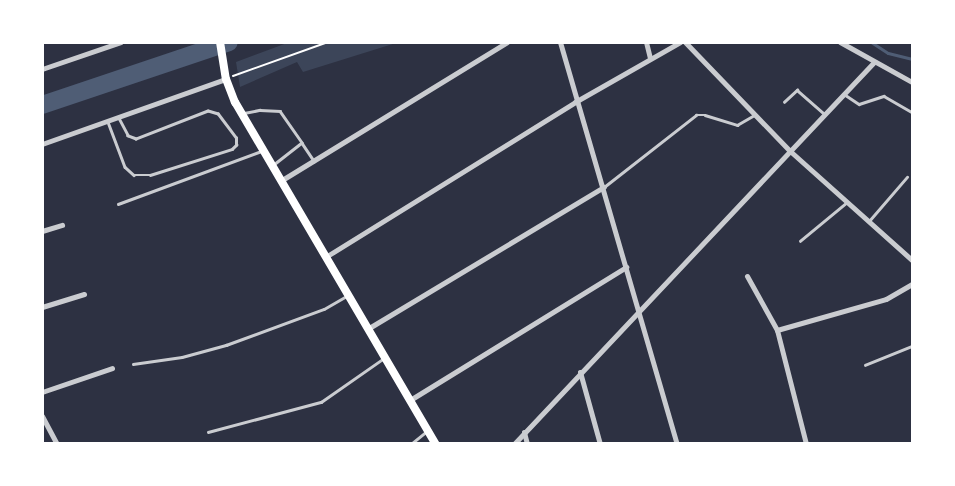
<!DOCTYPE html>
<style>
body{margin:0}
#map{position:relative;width:955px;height:486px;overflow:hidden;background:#2d3142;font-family:"Titillium Web",sans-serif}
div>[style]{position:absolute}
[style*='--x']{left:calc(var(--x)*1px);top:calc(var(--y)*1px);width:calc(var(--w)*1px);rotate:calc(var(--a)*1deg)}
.green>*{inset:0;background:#3c4559}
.stream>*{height:3px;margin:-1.5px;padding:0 1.5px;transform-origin:1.5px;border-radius:1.5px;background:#4f5d75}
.river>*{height:18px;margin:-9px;padding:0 9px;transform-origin:9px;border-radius:9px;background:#4f5d75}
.path>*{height:2px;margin:-1px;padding:0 1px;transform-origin:1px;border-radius:1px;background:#fff}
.service>*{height:2.5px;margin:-1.25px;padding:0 1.25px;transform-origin:1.25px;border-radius:1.25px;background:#caccd0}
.minor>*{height:5px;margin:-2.5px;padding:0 2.5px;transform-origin:2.5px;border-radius:2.5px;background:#caccd0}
.secondary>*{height:8px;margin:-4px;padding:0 4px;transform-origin:4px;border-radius:4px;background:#fff}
span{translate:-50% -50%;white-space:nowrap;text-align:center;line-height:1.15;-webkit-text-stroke:4px #fff;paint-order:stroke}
.frame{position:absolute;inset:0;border:44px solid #fff;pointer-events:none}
</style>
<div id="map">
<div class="green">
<div style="clip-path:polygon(287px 43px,396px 43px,303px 72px,297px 62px,240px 87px,236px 62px)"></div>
</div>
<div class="stream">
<div style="--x:871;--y:42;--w:20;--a:33"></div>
<div style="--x:888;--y:53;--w:25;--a:14"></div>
</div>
<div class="river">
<div style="--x:42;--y:105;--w:197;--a:-18.6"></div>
</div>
<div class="path">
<div style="--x:233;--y:76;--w:101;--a:-19.7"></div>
</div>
<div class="service">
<div style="--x:844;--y:94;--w:18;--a:34"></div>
<div style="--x:859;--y:104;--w:26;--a:-18"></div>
<div style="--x:884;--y:96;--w:32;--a:30"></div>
<div style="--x:784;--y:102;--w:18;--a:-43"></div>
<div style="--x:797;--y:90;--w:37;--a:41"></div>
<div style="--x:244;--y:113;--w:16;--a:-11"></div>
<div style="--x:260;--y:110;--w:20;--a:3"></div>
<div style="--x:280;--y:111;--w:39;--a:55"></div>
<div style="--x:302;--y:143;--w:36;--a:142"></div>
<div style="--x:108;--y:122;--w:48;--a:69.3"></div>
<div style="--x:125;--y:167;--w:12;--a:42"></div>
<div style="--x:134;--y:175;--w:16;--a:0"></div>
<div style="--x:150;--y:175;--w:86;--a:-17.6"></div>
<div style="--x:232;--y:149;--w:6;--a:-45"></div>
<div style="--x:236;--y:145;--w:7;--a:-90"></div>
<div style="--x:236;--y:138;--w:30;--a:-127"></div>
<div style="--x:218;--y:114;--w:10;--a:-163"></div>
<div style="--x:208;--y:111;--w:77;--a:158.7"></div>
<div style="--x:136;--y:139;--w:9;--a:-159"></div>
<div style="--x:128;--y:136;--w:21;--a:-118"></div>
<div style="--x:302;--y:143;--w:22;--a:56"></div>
<div style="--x:604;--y:187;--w:117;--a:-38"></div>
<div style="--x:696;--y:115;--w:9;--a:0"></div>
<div style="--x:705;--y:115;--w:34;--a:17"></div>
<div style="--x:737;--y:125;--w:20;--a:-30"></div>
<div style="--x:118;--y:204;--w:153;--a:-20.3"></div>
<div style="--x:869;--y:221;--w:58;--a:-49.2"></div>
<div style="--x:800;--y:241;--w:60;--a:-39.6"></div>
<div style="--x:133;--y:364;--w:49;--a:-8.1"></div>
<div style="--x:182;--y:357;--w:46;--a:-15.3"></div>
<div style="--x:226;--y:345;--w:104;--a:-20.2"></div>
<div style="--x:324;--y:309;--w:28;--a:-30"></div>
<div style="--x:865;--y:365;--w:51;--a:-22"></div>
<div style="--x:208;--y:432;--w:117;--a:-14.9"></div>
<div style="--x:321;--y:402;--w:77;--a:-34.9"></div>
<div style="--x:411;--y:444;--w:21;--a:-39"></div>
</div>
<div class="minor">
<div style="--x:560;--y:42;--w:419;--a:73.8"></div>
<div style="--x:646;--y:42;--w:16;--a:76"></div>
<div style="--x:685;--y:42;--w:151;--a:46.1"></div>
<div style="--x:790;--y:151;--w:164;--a:41.8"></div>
<div style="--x:840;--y:42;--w:82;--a:29.1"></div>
<div style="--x:42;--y:69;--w:83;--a:-18.9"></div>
<div style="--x:42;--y:144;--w:195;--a:-19.5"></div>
<div style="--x:282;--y:180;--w:264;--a:-31.5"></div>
<div style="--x:42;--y:231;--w:21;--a:-17"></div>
<div style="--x:327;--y:256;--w:292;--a:-31.8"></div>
<div style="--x:575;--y:102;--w:121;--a:-29.7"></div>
<div style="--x:747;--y:276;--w:62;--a:60.9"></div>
<div style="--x:777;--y:330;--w:118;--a:75.7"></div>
<div style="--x:42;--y:307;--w:44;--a:-17.2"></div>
<div style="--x:369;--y:328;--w:274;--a:-31"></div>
<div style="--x:777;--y:330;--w:113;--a:-15.9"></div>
<div style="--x:886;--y:299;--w:30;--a:-30"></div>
<div style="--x:580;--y:372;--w:75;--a:74.5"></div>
<div style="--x:42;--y:392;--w:74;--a:-18.9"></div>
<div style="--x:410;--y:400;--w:254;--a:-31.6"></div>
<div style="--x:42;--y:416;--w:32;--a:62"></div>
<div style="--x:524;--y:432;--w:12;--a:76"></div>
<div style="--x:514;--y:444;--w:525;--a:-46.7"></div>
</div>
<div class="secondary">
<div style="--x:220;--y:42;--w:37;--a:81"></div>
<div style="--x:226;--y:79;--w:25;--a:69"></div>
<div style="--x:235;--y:102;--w:397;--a:59.6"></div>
</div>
<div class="frame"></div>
</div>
